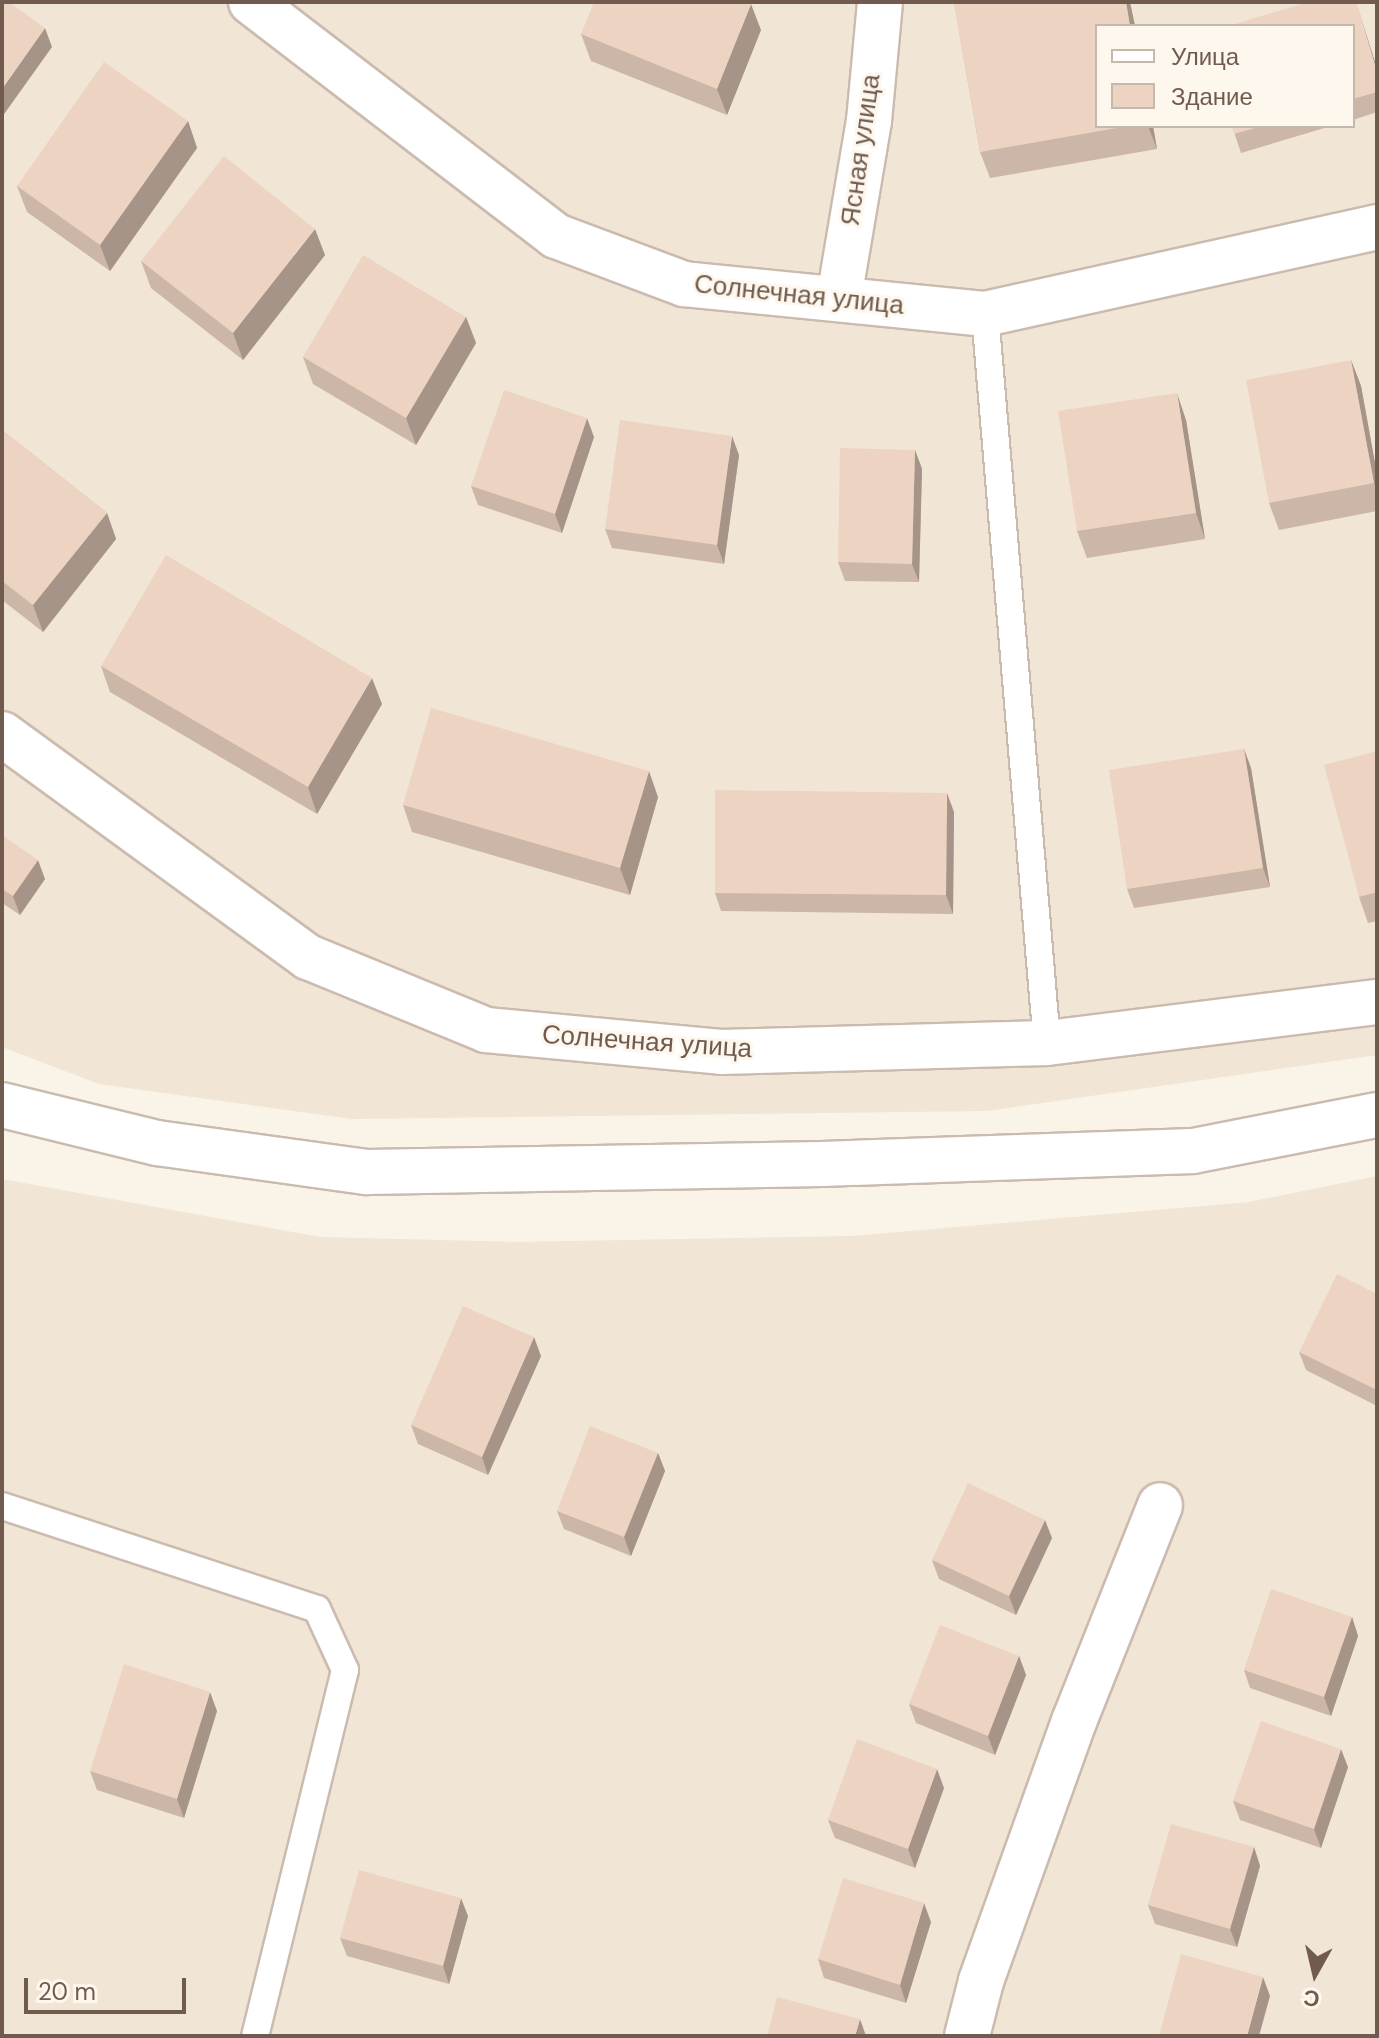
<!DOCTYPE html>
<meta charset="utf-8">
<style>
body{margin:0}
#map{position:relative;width:1379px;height:2038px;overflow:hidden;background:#faf3e7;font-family:"DM Sans",sans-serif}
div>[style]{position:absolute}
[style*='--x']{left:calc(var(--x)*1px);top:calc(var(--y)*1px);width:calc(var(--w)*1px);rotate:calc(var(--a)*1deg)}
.residential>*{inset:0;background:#f1e5d6}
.roads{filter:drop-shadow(2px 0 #cbbbae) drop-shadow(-2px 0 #cbbbae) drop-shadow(0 2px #cbbbae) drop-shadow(0 -2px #cbbbae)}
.lane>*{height:26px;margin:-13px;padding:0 13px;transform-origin:13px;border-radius:13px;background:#fff}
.street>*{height:44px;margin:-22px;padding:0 22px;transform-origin:22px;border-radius:22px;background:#fff}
.wall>*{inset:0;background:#ccb6a7}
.shaded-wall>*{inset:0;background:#a69488}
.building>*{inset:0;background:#edd4c2}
span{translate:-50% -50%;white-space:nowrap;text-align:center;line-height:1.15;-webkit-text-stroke:6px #fdf7ed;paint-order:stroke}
.street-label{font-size:26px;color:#715b4e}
.frame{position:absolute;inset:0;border:4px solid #715b4e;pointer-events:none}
.legend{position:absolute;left:1095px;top:24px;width:260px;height:104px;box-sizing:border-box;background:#fdf7ed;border:2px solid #c5b9ad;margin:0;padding:10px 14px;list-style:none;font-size:24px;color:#715b4e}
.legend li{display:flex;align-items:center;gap:16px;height:40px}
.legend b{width:40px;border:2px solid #c5b9ad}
.north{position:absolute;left:1275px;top:1934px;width:80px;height:80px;-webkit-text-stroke:6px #fdf7ed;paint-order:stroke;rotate:188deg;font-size:22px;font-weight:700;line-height:32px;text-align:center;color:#715b4e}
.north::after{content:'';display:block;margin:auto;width:28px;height:36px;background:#715b4e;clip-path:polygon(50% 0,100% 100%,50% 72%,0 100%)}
.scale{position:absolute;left:24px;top:1978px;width:162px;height:36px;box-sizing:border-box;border:4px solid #715b4e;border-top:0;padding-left:10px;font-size:24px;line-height:28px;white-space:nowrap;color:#715b4e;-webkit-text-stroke:6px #fdf7ed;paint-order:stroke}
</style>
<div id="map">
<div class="residential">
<div style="clip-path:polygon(evenodd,2px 2px,1377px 2px,1377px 1055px,987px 1111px,352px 1119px,99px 1084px,2px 1047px,2px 2px,1097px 26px,1353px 26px,1353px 126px,1097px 126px,1097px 26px)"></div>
<div style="clip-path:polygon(1377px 1176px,1377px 2036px,2px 2036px,2px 1179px,320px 1237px,515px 1242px,851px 1236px,1249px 1202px)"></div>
</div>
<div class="roads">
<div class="lane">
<div style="--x:985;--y:314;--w:732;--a:85.14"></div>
<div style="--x:2;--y:1506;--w:331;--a:18.1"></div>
<div style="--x:317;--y:1609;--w:67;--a:65.3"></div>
<div style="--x:345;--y:1670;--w:377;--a:103.8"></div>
</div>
<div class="street">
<div style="--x:251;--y:2;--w:384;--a:37.5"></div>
<div style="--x:556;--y:236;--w:137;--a:20.6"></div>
<div style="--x:684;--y:284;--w:302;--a:5.7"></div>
<div style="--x:985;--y:314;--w:402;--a:-12.5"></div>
<div style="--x:839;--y:298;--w:180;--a:-80.4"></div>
<div style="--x:869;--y:121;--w:120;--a:-84.7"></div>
<div style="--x:2;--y:734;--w:379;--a:36.1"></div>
<div style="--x:308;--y:957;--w:192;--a:22.3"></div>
<div style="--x:486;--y:1030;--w:236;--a:5.3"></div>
<div style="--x:721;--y:1052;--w:326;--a:-1.6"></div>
<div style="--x:1047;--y:1043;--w:333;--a:-7.1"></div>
<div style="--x:2;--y:1105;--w:160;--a:13.8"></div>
<div style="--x:157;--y:1143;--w:212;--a:7.9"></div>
<div style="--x:367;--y:1172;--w:455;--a:-1"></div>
<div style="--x:822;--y:1164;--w:371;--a:-2"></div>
<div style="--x:1193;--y:1151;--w:187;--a:-11.1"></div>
<div style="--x:967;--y:2036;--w:57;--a:-75.7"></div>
<div style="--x:981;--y:1981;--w:278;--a:-70.3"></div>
<div style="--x:1075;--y:1719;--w:230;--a:-68.3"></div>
</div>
</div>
<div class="wall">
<div style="clip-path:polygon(954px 2px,1130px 2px,1135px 26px,1097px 26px,1097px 126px,1153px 126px,1157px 149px,990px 178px,980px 152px)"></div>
<div style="clip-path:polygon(1353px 26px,1377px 68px,1377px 112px,1353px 120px)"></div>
<div style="clip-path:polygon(761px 30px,727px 115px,591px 61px,581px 34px)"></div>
<div style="clip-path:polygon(188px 121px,197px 148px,110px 271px,27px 212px,17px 186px)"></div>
<div style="clip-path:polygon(1232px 126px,1331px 126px,1241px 153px)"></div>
<div style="clip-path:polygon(325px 255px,243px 360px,151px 288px,141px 261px)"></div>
<div style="clip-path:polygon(466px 317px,476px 343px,416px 445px,313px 384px,303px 357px)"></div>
<div style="clip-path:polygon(1351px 360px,1361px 386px,1377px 474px,1377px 511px,1279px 530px,1269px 503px)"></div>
<div style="clip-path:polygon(1186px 420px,1205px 539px,1087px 558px,1077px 531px)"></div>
<div style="clip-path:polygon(2px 430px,107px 513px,116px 539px,43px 632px,2px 600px)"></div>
<div style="clip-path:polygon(594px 437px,562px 533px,478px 505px,471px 486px)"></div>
<div style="clip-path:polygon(915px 450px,922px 469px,919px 582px,845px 581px,838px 562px)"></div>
<div style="clip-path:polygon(739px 455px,724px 564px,612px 548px,605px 529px)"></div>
<div style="clip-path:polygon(101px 666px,382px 704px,317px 814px,110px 692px)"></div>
<div style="clip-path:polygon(1244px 749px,1251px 768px,1270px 887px,1134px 908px,1127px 889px)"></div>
<div style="clip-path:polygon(1377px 751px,1377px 921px,1368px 923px,1359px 897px)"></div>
<div style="clip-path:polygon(658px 797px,630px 895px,412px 832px,403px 805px)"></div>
<div style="clip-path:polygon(954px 812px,953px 914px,721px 911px,715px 893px)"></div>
<div style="clip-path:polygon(2px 835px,45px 879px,20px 915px,2px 903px)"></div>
<div style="clip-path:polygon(1377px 1294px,1377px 1406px,1306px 1370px,1299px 1352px)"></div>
<div style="clip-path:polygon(541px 1356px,488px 1475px,418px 1444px,411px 1425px)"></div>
<div style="clip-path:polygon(658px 1453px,665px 1471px,631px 1556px,564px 1529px,557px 1511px)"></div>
<div style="clip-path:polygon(1052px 1538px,1016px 1615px,939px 1579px,932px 1560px)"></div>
<div style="clip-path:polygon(1352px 1617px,1358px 1636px,1331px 1716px,1250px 1688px,1244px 1670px)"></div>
<div style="clip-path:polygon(1019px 1656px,1026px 1675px,995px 1755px,916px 1723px,909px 1704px)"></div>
<div style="clip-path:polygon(217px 1711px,184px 1818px,97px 1790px,90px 1771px)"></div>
<div style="clip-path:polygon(1348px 1767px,1321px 1848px,1240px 1820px,1233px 1801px)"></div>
<div style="clip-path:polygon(944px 1788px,915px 1868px,835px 1838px,828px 1820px)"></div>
<div style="clip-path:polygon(1254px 1847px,1260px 1866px,1237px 1947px,1155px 1924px,1148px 1905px)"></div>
<div style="clip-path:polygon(468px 1916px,449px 1984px,347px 1956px,340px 1938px)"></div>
<div style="clip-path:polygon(931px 1922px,906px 2003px,824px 1978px,818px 1959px)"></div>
</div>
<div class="shaded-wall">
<div style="clip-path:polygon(1126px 2px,1130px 2px,1135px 26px,1130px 26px)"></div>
<div style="clip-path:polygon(1356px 2px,1377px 68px,1377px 72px)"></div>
<div style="clip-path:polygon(751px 4px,761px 30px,727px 115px,717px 89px)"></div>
<div style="clip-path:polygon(45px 28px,52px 47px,2px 117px,2px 89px)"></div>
<div style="clip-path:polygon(188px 121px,197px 148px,110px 271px,100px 245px)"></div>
<div style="clip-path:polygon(1148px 126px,1153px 126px,1157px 149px)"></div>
<div style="clip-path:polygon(315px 229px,325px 255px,243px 360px,233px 333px)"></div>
<div style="clip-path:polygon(466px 317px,476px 343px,416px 445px,406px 418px)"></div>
<div style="clip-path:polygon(1351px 360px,1361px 386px,1377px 474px,1377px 491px,1374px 483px)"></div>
<div style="clip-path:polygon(1177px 393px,1186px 420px,1205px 539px,1196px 513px)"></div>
<div style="clip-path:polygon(587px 418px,594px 437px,562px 533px,555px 514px)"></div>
<div style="clip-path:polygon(732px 436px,739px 455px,724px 564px,717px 545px)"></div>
<div style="clip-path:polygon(915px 450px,922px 469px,919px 582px,912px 564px)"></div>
<div style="clip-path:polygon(107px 513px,116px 539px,43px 632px,33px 605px)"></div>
<div style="clip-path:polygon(372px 678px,382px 704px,317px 814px,308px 787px)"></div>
<div style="clip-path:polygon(1244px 749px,1251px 768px,1270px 887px,1263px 868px)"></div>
<div style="clip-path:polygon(649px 771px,658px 797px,630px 895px,620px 868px)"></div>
<div style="clip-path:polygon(947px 793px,954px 812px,953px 914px,946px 895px)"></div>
<div style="clip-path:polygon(38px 860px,45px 879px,20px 915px,13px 896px)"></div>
<div style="clip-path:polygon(534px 1337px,541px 1356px,488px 1475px,482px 1457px)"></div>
<div style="clip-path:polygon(658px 1453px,665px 1471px,631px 1556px,624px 1537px)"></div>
<div style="clip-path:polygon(1045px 1520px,1052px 1538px,1016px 1615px,1009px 1596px)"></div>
<div style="clip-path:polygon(1352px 1617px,1358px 1636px,1331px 1716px,1324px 1697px)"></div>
<div style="clip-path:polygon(1019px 1656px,1026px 1675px,995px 1755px,988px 1736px)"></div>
<div style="clip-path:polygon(210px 1692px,217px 1711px,184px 1818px,177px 1799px)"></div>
<div style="clip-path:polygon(1341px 1749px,1348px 1767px,1321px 1848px,1314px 1829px)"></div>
<div style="clip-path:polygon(937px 1769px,944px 1788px,915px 1868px,908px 1849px)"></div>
<div style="clip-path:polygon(1254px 1847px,1260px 1866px,1237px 1947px,1230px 1929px)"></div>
<div style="clip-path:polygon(461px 1898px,468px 1916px,449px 1984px,443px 1966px)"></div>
<div style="clip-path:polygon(924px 1903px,931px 1922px,906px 2003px,900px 1985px)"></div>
<div style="clip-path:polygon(1263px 1977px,1270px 1996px,1259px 2036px,1247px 2036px)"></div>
<div style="clip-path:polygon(860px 2019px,866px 2036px,855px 2036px)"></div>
</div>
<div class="building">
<div style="clip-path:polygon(2px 2px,9px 2px,45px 28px,2px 89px)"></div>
<div style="clip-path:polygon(594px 2px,747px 2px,751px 4px,717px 89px,581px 34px)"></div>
<div style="clip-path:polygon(954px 2px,1126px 2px,1130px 26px,1097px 26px,1097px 126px,1128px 126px,980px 152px)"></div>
<div style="clip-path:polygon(1308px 2px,1356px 2px,1377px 72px,1377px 92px,1353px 99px,1353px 26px,1228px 26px)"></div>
<div style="clip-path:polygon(104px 62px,188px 121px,100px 245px,17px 186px)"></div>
<div style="clip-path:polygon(1232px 126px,1262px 126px,1234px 134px)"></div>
<div style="clip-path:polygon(224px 156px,315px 229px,233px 333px,141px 261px)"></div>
<div style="clip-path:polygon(363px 255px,466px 317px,406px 418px,303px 357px)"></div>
<div style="clip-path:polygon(1351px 360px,1374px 483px,1269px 503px,1246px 380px)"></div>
<div style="clip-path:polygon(504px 390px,587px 418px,555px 514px,471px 486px)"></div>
<div style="clip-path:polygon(1177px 393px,1196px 513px,1077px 531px,1058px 411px)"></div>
<div style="clip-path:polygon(620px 420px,732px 436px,717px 545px,605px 529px)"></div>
<div style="clip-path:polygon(2px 430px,107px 513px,33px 605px,2px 581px)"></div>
<div style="clip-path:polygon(840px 448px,915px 450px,912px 564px,838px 562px)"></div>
<div style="clip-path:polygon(166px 555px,372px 678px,308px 787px,101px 666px)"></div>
<div style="clip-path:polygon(431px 708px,649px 771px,620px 868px,403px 805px)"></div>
<div style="clip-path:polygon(1244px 749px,1263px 868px,1127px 889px,1109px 770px)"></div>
<div style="clip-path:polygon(1377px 751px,1377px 892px,1359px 897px,1324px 765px)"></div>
<div style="clip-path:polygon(715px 790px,947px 793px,946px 895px,715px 893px)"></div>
<div style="clip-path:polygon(2px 835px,38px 860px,13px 896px,2px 889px)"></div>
<div style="clip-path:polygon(1337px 1274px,1377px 1294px,1377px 1390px,1299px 1352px)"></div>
<div style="clip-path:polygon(463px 1306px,534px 1337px,482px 1457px,411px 1425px)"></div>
<div style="clip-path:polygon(590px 1426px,658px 1453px,624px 1537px,557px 1511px)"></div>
<div style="clip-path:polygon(968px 1483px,1045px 1520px,1009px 1596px,932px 1560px)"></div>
<div style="clip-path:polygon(1271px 1589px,1352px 1617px,1324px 1697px,1244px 1670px)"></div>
<div style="clip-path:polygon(940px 1625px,1019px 1656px,988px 1736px,909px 1704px)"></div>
<div style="clip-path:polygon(124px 1664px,210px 1692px,177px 1799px,90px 1771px)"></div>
<div style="clip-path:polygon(1261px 1721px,1341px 1749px,1314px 1829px,1233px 1801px)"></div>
<div style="clip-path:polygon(857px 1739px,937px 1769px,908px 1849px,828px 1820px)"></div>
<div style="clip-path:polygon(1171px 1824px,1254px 1847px,1230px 1929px,1148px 1905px)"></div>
<div style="clip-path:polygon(359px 1870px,461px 1898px,443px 1966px,340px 1938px)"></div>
<div style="clip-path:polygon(843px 1878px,924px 1903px,900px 1985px,818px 1959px)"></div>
<div style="clip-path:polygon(1181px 1954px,1263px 1977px,1247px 2036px,1159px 2036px)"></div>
<div style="clip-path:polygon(777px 1997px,860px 2019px,855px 2036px,767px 2036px)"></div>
</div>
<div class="street-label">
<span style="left:861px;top:150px;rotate:-82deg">Ясная улица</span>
<span style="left:799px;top:295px;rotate:6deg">Солнечная улица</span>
<span style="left:647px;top:1042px;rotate:4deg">Солнечная улица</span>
</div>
<div class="frame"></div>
<ul class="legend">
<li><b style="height:10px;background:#fff"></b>Улица</li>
<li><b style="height:22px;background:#edd4c2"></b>Здание</li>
</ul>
<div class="north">С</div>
<div class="scale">20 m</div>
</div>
